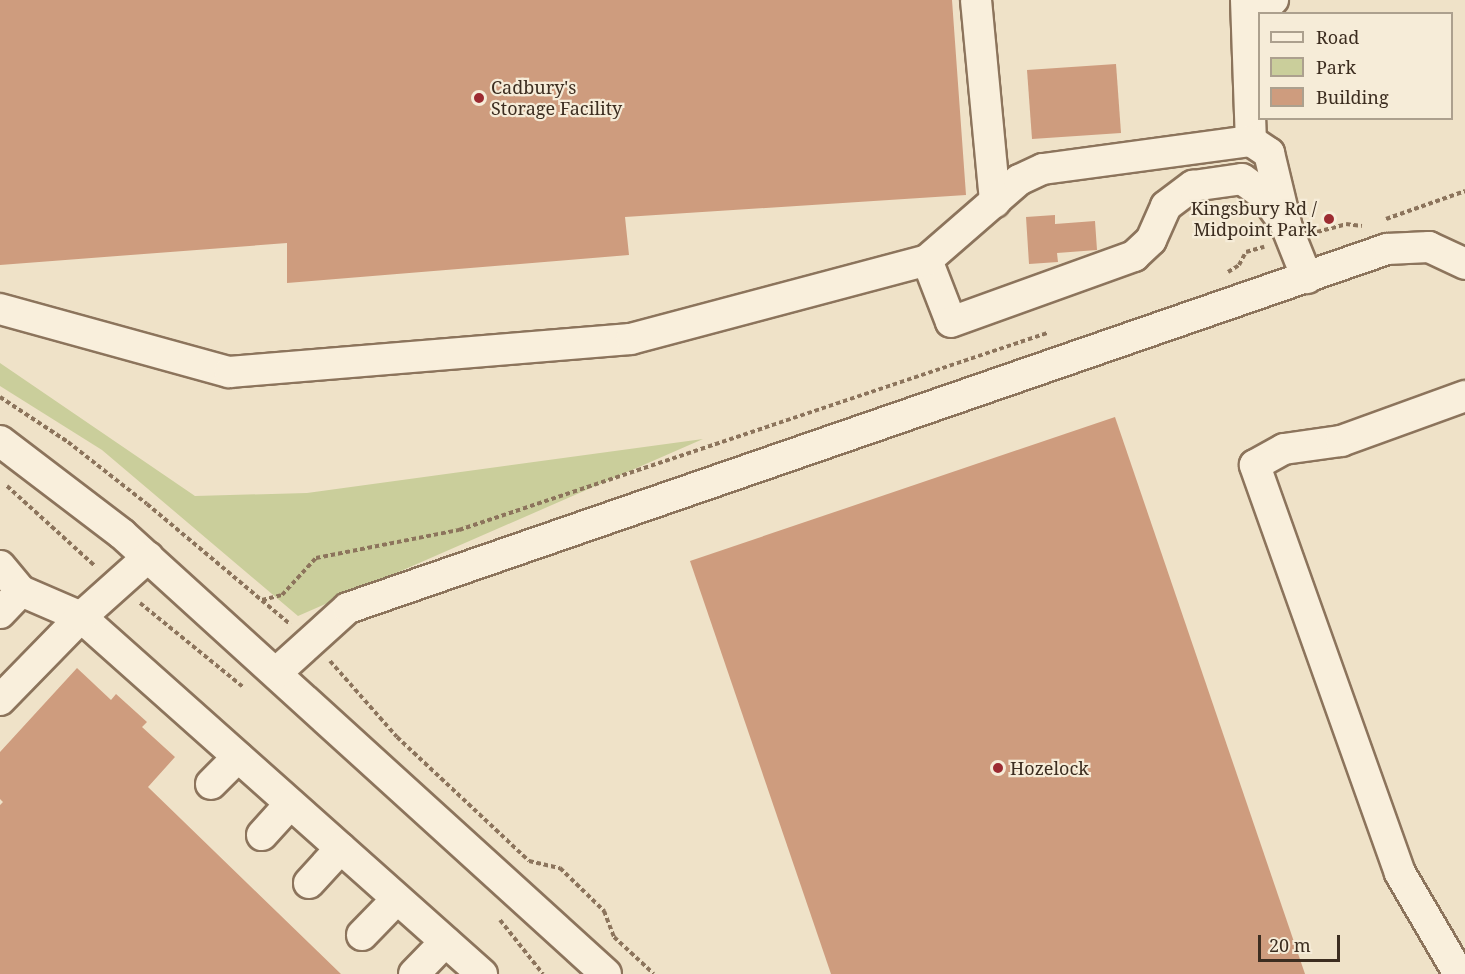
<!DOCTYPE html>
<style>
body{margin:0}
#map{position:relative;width:1465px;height:974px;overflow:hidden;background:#efe2c8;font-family:"Noto Serif",serif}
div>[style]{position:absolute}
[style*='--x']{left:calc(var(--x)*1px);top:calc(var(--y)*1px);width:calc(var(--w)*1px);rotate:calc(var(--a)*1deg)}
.green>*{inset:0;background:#cace9b}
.building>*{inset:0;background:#ce9c7e}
.path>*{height:4px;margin-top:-2px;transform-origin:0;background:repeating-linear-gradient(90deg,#8c745c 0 4.5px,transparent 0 7.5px)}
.roads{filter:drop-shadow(2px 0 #8c745c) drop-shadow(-2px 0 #8c745c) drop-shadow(0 2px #8c745c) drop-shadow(0 -2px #8c745c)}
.minor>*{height:30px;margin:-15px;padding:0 15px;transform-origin:15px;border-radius:15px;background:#f9efdc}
.dots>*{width:16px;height:16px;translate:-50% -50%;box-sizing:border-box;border:3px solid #f6ecd8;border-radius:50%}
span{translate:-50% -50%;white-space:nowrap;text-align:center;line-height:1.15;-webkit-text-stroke:4.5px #f6ecd8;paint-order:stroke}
.poi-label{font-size:18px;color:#3c2d20}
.left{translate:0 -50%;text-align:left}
.right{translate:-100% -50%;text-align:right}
.legend{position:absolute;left:1258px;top:12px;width:195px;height:108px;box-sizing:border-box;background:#f6ecd8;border:2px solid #aca08e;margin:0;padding:8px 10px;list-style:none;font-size:18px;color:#3c2d20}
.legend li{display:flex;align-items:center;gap:12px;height:30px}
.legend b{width:30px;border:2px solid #aca08e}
.scale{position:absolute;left:1258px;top:935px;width:82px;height:27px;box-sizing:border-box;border:3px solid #3c2d20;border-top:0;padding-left:8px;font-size:18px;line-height:21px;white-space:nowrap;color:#3c2d20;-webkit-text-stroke:4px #f6ecd8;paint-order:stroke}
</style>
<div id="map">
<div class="green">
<div style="clip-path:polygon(0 363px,195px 496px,307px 493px,703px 439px,298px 616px,102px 450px,0 386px)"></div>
</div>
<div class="building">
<div style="clip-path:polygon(0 0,952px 0,966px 195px,625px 217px,629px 255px,287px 283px,287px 243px,0 265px)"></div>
<div style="clip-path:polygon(1116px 64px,1121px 133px,1032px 139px,1027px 70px)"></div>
<div style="clip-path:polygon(1055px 215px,1055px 224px,1095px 221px,1097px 250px,1057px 253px,1058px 262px,1029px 264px,1026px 217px)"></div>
<div style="clip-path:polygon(1115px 417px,1305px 974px,831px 974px,690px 561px)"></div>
<div style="clip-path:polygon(77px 668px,111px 700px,116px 694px,147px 722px,142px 727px,175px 757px,148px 787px,341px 974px,0 974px,0 805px,3px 802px,0 799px,0 752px)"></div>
</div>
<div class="path">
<div style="--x:1386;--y:219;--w:84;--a:-19.5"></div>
<div style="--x:1317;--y:232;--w:30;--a:-15"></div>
<div style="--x:1346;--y:224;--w:16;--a:7"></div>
<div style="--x:1228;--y:272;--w:13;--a:-32"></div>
<div style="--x:1239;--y:265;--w:15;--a:-62"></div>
<div style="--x:1246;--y:252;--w:19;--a:-16"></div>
<div style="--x:0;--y:397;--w:82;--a:33.5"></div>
<div style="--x:68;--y:442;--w:100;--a:38.1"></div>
<div style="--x:147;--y:504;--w:187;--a:40"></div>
<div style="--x:7;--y:486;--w:119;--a:42.3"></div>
<div style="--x:262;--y:600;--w:21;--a:-14"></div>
<div style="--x:282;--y:595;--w:50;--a:-47.4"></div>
<div style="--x:316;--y:558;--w:146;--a:-11.1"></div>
<div style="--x:459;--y:530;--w:620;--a:-18.52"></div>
<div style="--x:140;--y:603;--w:133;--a:39.2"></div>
<div style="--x:330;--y:661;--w:101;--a:48.6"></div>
<div style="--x:397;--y:737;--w:181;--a:43.2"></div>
<div style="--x:529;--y:861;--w:32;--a:13"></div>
<div style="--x:560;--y:868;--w:62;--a:44.3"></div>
<div style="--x:604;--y:911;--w:28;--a:69"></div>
<div style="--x:614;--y:937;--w:54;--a:42.8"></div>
<div style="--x:500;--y:920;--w:69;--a:51.5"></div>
</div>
<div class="roads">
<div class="minor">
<div style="--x:976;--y:0;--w:203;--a:84.6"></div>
<div style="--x:1246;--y:0;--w:141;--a:88"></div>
<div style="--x:1249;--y:22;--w:33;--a:-43"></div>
<div style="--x:927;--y:260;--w:66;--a:68.8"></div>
<div style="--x:951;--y:322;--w:195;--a:-19.8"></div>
<div style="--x:1134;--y:256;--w:23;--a:-43"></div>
<div style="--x:1151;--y:240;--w:37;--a:-66"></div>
<div style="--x:1166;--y:206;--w:34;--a:-37"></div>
<div style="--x:1193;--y:186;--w:49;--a:-8.1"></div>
<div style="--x:1242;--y:179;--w:27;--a:36"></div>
<div style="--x:1264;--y:195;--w:31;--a:54"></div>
<div style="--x:0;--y:309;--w:238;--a:15.4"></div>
<div style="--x:229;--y:372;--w:403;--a:-4.7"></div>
<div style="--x:631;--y:339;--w:306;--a:-14.9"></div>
<div style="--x:927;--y:260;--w:122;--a:-41"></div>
<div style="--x:1019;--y:180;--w:26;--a:-25"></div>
<div style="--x:1043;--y:169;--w:210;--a:-7.7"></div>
<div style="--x:1251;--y:141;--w:22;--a:34"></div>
<div style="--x:1269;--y:153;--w:77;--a:76.5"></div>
<div style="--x:1287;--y:228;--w:54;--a:68.2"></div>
<div style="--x:0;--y:441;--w:153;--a:37.3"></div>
<div style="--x:122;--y:534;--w:654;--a:42.27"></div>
<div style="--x:0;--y:566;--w:33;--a:50"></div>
<div style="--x:21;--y:591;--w:65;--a:23.4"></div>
<div style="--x:81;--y:617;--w:537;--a:41.68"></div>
<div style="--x:0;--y:613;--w:30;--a:-46"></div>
<div style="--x:276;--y:673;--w:97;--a:-42.1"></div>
<div style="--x:348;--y:608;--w:1099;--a:-19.06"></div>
<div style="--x:1387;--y:249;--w:42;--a:-2.7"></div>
<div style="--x:1429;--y:247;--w:40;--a:25"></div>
<div style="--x:0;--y:700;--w:116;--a:-45.7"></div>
<div style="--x:81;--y:617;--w:90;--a:-41.8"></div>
<div style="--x:211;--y:784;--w:38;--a:-45"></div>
<div style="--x:262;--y:835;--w:42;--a:-47.9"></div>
<div style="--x:309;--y:883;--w:47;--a:-47.6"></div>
<div style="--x:362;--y:935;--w:50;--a:-45.8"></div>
<div style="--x:414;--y:974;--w:45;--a:-45.9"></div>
<div style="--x:1459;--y:974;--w:117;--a:-120.3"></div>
<div style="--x:1400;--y:873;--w:433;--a:-109.6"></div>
<div style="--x:1255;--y:465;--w:33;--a:-29"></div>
<div style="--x:1284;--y:449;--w:58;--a:-8"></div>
<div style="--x:1341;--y:441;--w:132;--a:-19.9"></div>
</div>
</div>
<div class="dots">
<div style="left:479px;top:98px;background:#9c2b31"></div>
<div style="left:1329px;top:219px;background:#9c2b31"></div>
<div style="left:998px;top:768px;background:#9c2b31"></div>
</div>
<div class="poi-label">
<span class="left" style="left:491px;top:98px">Cadbury's<br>Storage Facility</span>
<span class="right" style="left:1317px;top:219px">Kingsbury Rd /<br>Midpoint Park</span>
<span class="left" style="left:1010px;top:768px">Hozelock</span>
</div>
<ul class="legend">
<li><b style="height:8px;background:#f9efdc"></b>Road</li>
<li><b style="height:16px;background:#cace9b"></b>Park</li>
<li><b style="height:16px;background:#ce9c7e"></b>Building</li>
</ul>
<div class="scale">20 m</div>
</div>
